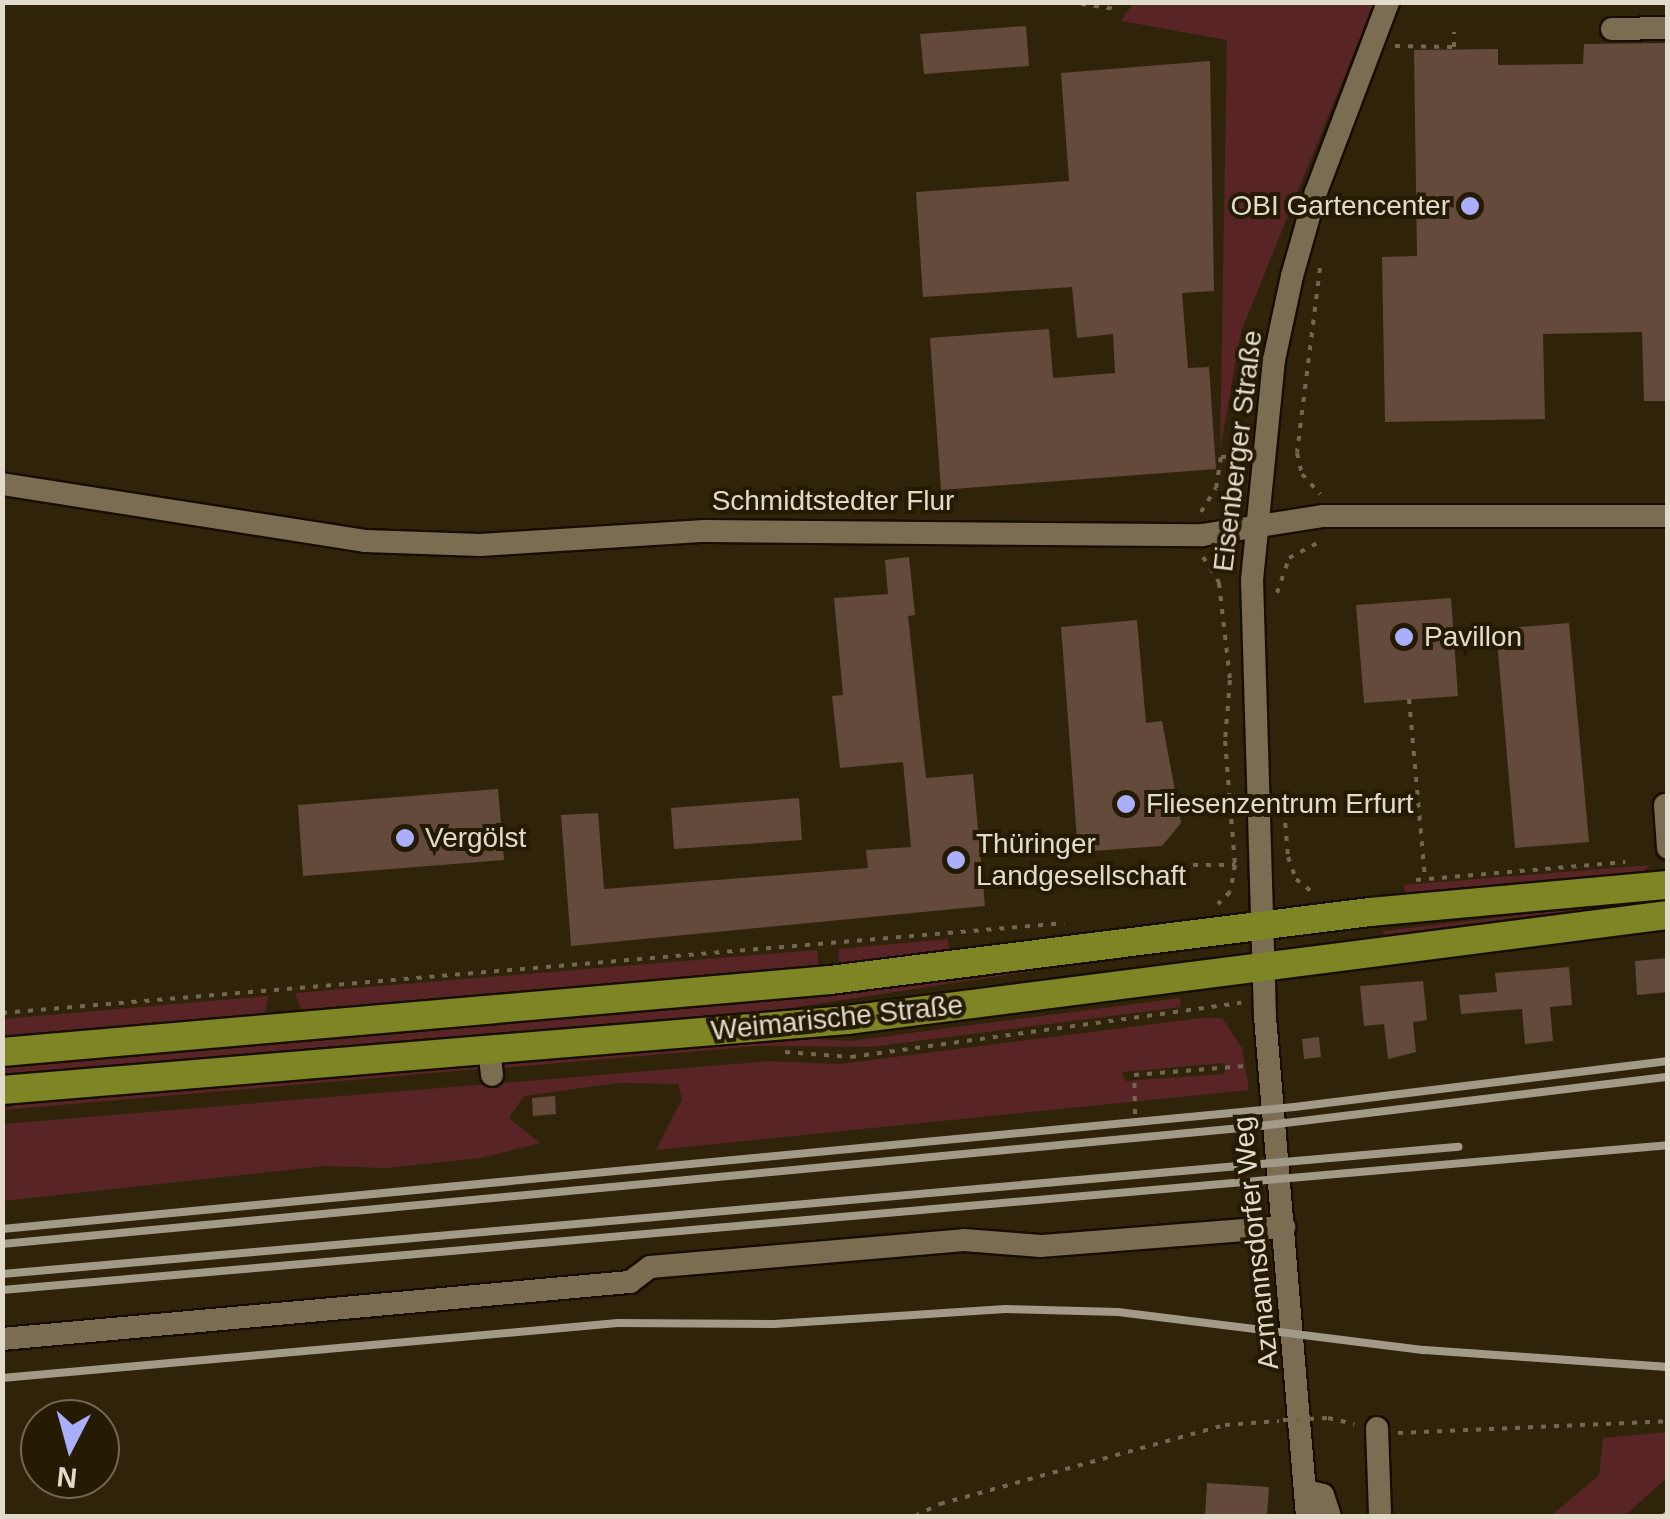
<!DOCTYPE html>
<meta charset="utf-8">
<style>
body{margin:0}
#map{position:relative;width:1670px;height:1519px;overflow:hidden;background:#2f240a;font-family:Helvetica,sans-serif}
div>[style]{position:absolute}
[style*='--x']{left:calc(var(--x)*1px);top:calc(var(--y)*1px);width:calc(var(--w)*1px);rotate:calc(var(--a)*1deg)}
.green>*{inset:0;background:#582426}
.building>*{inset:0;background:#634a3a}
.path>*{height:4px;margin-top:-2px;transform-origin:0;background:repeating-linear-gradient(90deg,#726852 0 5px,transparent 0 13px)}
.roads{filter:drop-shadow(2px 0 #170d00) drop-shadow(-2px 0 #170d00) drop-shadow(0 2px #170d00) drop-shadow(0 -2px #170d00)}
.minor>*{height:22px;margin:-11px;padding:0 11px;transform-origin:11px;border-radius:11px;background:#7a6d52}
.major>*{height:28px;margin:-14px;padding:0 14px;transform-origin:14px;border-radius:14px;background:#7d8524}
.rail>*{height:8px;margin:-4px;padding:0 4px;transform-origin:4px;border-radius:4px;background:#a29986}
.path-bridge>*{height:4px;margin-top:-2px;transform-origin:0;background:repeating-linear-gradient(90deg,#726852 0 5px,transparent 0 13px)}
.dots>*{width:28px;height:28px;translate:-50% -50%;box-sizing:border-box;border:5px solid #251a02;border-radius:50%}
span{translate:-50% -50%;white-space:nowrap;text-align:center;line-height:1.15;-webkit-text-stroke:8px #251a02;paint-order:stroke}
.poi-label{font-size:28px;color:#e2dbcc}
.right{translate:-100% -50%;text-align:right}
.left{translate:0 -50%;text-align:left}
.street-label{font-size:28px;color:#e2dbcc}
.frame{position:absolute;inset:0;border:5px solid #e2dbcc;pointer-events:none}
.north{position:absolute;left:20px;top:1399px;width:100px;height:100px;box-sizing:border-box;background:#251a02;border:2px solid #716753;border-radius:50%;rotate:186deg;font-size:28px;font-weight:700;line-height:40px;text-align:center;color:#e2dbcc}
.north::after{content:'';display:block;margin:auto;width:35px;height:45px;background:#abaffb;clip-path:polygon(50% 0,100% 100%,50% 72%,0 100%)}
</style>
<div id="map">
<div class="green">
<div style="clip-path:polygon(1133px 3px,1374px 3px,1241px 332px,1220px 450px,1227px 40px,1121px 21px)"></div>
<div style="clip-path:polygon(1650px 865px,1640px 875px,1405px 894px,1404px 885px)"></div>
<div style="clip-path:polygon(1667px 897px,1667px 902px,1384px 936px,1383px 931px)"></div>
<div style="clip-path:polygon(948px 939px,949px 951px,930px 957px,840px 968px,838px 949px)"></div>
<div style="clip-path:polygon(1178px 949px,764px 1012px,3px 1076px,3px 1062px,896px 986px)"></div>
<div style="clip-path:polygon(817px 950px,819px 969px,302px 1012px,295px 993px)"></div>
<div style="clip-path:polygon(269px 996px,264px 1015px,3px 1038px,3px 1019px)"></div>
<div style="clip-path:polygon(1180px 998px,1181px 1007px,871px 1047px,758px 1046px,502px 1068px,501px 1059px,787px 1037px,850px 1041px)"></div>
<div style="clip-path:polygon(evenodd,1201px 1018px,1222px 1018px,1242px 1048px,1249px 1090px,656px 1150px,682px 1099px,678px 1084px,618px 1083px,524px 1096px,509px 1118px,540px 1143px,481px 1158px,387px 1168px,325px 1166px,3px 1201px,3px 1124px,769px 1061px,840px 1064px,1201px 1018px,1225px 1063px,1224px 1074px,1125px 1081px,1122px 1072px,1225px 1063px)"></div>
<div style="clip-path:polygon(479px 1061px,479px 1069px,3px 1110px,31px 1098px)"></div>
<div style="clip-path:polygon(1667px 1432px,1667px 1478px,1624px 1516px,1551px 1516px,1599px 1475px,1603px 1438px)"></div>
</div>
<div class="building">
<div style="clip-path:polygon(1026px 26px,1029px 66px,924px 74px,920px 34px)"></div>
<div style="clip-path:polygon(1668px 43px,1668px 401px,1644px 401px,1642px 332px,1543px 334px,1545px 419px,1385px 422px,1382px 257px,1417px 256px,1414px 50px,1498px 49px,1498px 65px,1583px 64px,1584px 44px)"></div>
<div style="clip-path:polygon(1210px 61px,1214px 291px,1182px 293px,1188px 368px,1209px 367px,1216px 469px,941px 490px,930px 338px,1049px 329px,1053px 378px,1115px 373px,1113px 334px,1077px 338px,1072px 287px,923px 297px,916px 192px,1069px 181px,1061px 73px)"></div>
<div style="clip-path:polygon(909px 557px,915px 615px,908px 616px,926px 778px,973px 774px,985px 906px,571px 946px,561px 815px,598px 813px,604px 889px,868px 868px,866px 850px,911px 847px,903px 762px,840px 768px,832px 696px,843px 695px,834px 598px,888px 594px,885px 560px)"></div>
<div style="clip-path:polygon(1451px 598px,1458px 696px,1364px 703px,1356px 605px)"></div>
<div style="clip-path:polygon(1137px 620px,1146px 723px,1162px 721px,1181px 823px,1162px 846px,1078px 852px,1061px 627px)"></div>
<div style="clip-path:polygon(1569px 623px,1589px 842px,1515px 848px,1496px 629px)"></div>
<div style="clip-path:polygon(498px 789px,504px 860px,303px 876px,298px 805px)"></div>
<div style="clip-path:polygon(799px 798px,802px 840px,674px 849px,671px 808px)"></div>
<div style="clip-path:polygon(1668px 958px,1668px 992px,1637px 995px,1635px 961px)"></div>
<div style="clip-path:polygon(1569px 967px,1572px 1005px,1550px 1007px,1553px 1041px,1525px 1044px,1522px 1009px,1461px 1014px,1459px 995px,1497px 992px,1495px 973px)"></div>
<div style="clip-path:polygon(1423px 981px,1427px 1020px,1413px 1022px,1416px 1052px,1388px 1059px,1384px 1024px,1364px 1026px,1360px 986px)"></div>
<div style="clip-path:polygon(1319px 1037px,1321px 1057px,1304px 1059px,1302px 1039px)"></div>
<div style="clip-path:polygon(555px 1096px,556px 1114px,533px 1116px,532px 1098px)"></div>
<div style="clip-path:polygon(1207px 1483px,1269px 1487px,1267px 1516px,1205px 1516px)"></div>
</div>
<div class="path">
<div style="--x:1068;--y:2;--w:48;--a:8.5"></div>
<div style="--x:1395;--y:46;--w:59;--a:1"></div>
<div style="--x:1454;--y:47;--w:15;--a:-90"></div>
<div style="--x:1320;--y:268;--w:186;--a:97.1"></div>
<div style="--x:1297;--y:453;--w:22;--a:77"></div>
<div style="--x:1302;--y:474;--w:27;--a:48"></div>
<div style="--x:1201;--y:512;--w:28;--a:-58"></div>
<div style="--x:1216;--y:488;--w:31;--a:-81"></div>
<div style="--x:1221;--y:457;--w:20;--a:-3"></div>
<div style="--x:1203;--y:557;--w:31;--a:58"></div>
<div style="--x:1219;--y:583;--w:98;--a:83.5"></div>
<div style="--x:1230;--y:680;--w:61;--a:94.7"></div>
<div style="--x:1225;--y:741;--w:124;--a:85.4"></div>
<div style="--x:1235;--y:865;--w:27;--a:100"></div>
<div style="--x:1230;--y:892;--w:17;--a:135"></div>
<div style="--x:1277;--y:593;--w:37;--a:-71"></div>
<div style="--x:1289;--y:558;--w:38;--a:-28"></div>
<div style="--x:1409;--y:699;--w:181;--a:84.9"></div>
<div style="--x:1283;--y:797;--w:60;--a:85.2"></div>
<div style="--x:1288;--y:857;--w:23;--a:70"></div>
<div style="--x:1296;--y:879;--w:22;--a:39"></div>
<div style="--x:1193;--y:865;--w:42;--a:0"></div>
<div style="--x:1416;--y:880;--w:210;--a:-4.9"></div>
<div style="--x:2;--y:1013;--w:1066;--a:-4.84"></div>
<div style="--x:785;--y:1052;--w:66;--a:4.3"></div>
<div style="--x:851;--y:1057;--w:394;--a:-7.9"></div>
<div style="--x:1135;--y:1114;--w:39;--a:-91"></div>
<div style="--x:1134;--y:1075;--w:111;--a:-4.6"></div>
<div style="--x:1328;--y:1418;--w:27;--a:13"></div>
<div style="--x:1398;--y:1433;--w:270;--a:-2.5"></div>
<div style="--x:915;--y:1516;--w:28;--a:-26"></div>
<div style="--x:940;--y:1504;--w:296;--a:-15.5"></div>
<div style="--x:1225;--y:1425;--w:54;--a:-4.2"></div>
</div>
<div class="roads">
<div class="minor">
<div style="--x:1612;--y:29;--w:56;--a:-1"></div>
<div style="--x:2;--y:484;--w:367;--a:8.9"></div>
<div style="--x:365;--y:541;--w:115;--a:2"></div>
<div style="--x:480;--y:545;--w:225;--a:-3.6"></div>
<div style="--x:705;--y:531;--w:497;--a:0.5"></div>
<div style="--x:1202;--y:535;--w:123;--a:-8.9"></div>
<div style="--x:1324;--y:516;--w:344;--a:0"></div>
<div style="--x:1665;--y:805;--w:43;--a:86"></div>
<div style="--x:489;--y:1050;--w:25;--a:83"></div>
<div style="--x:2;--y:1339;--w:631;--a:-5.19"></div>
<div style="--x:630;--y:1282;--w:25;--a:-37"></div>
<div style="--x:650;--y:1267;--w:315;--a:-4.9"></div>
<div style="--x:964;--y:1240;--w:77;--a:4.5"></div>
<div style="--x:1041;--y:1246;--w:244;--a:-4.5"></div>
<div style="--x:1377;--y:1428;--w:88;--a:88"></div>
<div style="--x:1307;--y:1491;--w:16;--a:14"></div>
<div style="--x:1323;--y:1495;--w:22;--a:72"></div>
<div style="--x:1307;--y:1516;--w:501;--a:-94.81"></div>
<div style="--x:1265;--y:1017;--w:437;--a:-91.7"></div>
<div style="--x:1252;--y:580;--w:221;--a:-84.3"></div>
<div style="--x:1274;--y:360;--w:86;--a:-77.9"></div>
<div style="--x:1292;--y:276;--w:87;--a:-74.1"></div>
<div style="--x:1316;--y:192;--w:203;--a:-69.2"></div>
</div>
<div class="major">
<div style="--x:2;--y:1052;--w:831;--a:-4.97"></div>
<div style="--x:830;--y:980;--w:544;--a:-7.18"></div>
<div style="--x:1370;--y:912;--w:299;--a:-5.2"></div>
<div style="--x:2;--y:1090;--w:848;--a:-4.74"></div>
<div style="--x:847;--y:1020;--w:828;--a:-7.29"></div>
</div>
</div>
<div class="rail">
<div style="--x:2;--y:1229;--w:1298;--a:-5.39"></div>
<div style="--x:1294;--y:1107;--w:377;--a:-7"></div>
<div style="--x:2;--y:1244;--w:1255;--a:-5.35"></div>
<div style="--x:1252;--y:1127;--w:419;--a:-6.9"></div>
<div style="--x:2;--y:1274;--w:1462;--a:-4.99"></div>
<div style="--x:2;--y:1290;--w:1672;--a:-4.97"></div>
<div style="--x:2;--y:1378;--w:618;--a:-5.1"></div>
<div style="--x:618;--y:1323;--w:156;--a:0.4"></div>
<div style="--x:774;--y:1324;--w:232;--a:-3.7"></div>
<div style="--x:1006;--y:1309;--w:112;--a:1.5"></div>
<div style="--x:1118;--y:1312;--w:309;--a:7.1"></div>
<div style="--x:1425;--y:1350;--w:244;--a:4"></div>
<div style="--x:1666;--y:1516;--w:2;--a:-27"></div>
</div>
<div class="path-bridge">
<div style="--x:1283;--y:1420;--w:45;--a:-2.5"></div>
</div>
<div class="dots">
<div style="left:1470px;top:206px;background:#abaffb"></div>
<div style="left:1404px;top:637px;background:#abaffb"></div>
<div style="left:1126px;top:804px;background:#abaffb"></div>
<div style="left:405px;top:838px;background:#abaffb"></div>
<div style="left:956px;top:860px;background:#abaffb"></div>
</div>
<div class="poi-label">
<span class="right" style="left:1450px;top:206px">OBI Gartencenter</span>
<span class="left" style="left:1424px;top:637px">Pavillon</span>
<span class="left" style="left:1146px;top:804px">Fliesenzentrum Erfurt</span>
<span class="left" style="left:425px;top:838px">Vergölst</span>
<span class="left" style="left:976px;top:860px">Thüringer<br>Landgesellschaft</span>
</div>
<div class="street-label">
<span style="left:1238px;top:451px;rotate:-83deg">Eisenberger Straße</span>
<span style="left:833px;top:501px">Schmidtstedter Flur</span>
<span style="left:837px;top:1018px;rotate:-6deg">Weimarische Straße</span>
<span style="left:1256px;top:1243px;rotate:-96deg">Azmannsdorfer Weg</span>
</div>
<div class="frame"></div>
<div class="north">N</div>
</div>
